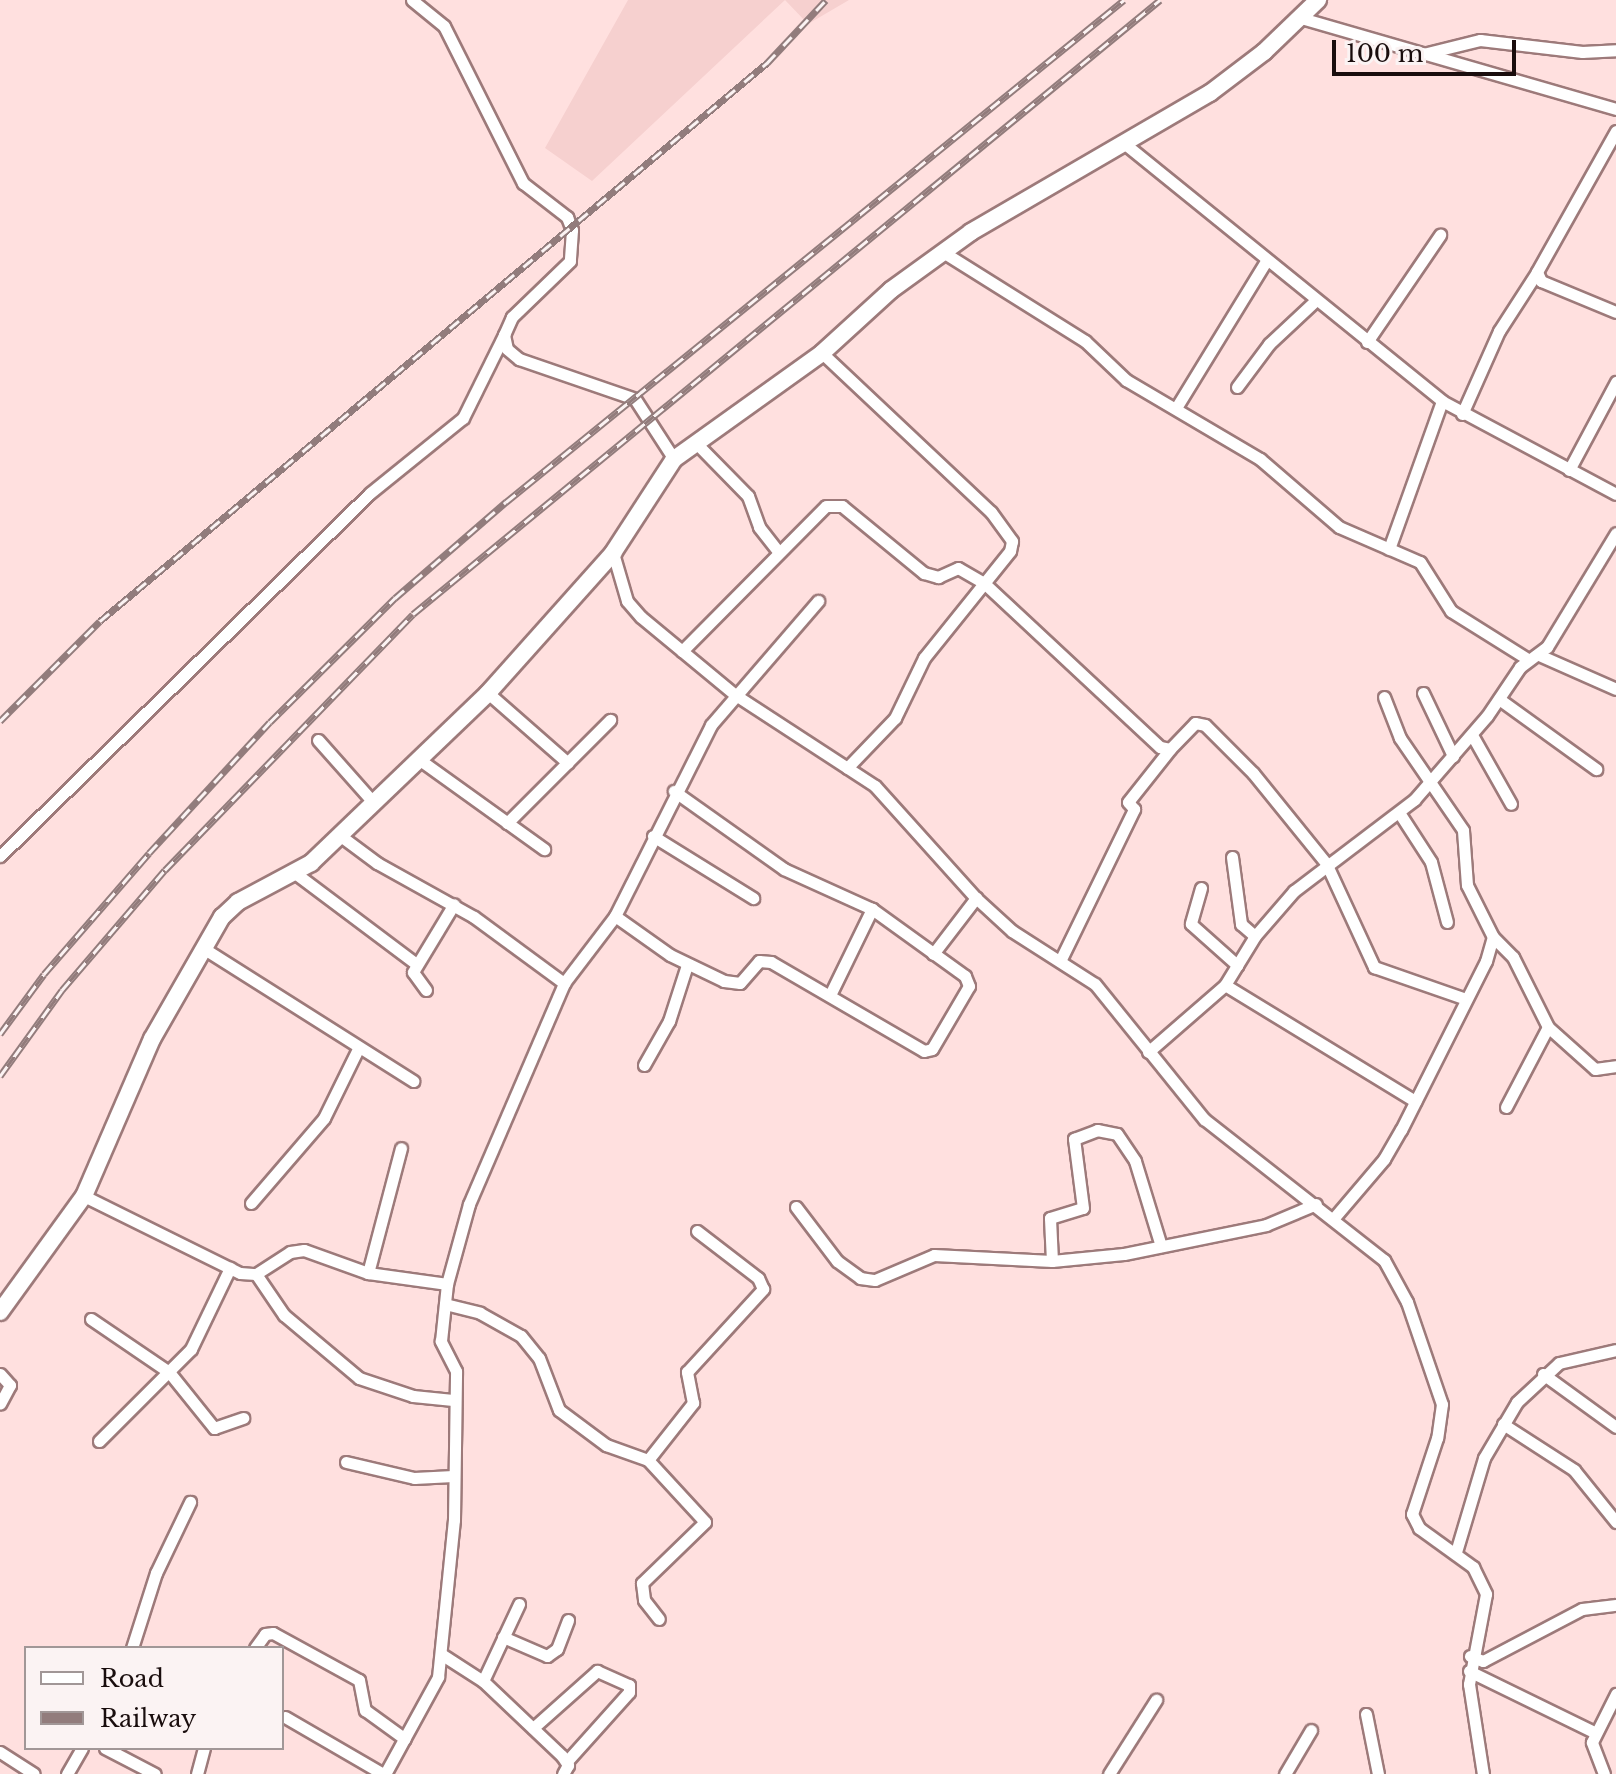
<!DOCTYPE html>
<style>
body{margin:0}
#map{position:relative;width:1616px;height:1774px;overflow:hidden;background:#ffe0df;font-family:"Libre Baskerville",serif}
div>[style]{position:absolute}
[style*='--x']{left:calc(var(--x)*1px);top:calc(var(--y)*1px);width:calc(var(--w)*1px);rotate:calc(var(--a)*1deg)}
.built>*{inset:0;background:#f6d0cf}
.roads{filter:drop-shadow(2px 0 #9d7a7a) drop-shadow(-2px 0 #9d7a7a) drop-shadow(0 2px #9d7a7a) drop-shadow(0 -2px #9d7a7a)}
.street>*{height:11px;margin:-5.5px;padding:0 5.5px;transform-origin:5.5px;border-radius:5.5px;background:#fff}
.secondary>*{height:16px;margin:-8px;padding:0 8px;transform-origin:8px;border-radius:8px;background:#fff}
.rail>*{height:7px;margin-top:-3.5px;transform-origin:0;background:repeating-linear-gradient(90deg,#fbf3f3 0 12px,#927c7c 0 24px);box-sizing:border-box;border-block:2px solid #927c7c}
span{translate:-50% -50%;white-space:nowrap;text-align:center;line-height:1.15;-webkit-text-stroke:7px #fbf3f3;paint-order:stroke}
.legend{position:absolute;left:24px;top:1646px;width:260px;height:104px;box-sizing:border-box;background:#fbf3f3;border:2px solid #a19797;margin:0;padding:10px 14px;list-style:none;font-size:24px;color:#190d0d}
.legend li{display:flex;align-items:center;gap:16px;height:40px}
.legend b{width:40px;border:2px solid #a19797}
.scale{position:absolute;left:1332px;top:40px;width:184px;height:36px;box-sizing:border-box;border:4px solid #190d0d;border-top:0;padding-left:10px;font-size:24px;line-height:28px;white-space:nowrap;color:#190d0d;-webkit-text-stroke:6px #fbf3f3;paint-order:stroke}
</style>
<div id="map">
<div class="built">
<div style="clip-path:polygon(628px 0,849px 0,808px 24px,785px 0,592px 181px,545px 148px)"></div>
</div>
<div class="roads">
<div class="street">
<div style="--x:412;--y:0;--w:41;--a:39.1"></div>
<div style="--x:444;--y:26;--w:176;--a:63.3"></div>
<div style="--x:523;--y:183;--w:56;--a:37.7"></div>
<div style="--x:567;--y:217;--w:14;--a:69"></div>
<div style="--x:572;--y:230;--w:31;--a:94"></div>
<div style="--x:570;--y:261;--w:81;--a:136"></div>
<div style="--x:512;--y:317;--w:20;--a:114"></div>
<div style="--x:504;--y:335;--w:14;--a:78"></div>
<div style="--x:507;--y:349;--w:16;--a:40"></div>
<div style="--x:519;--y:359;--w:123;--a:19"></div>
<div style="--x:635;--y:399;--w:72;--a:57"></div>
<div style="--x:1301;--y:18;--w:328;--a:16.1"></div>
<div style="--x:1423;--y:54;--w:59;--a:-13.8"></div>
<div style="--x:1480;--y:40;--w:103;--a:6.7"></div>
<div style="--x:1582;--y:52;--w:34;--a:-3"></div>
<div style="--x:1616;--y:131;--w:162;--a:119.3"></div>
<div style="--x:1537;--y:272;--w:10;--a:66"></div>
<div style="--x:1541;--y:281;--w:81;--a:22.5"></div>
<div style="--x:1125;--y:144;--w:408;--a:39"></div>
<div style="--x:1442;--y:401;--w:197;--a:28.1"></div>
<div style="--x:943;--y:252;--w:168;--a:32.1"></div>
<div style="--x:1085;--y:341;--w:57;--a:43.6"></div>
<div style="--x:1126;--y:380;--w:156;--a:30.5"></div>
<div style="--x:1260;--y:459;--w:104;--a:40.7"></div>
<div style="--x:1339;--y:527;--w:88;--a:23.4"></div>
<div style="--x:1420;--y:562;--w:58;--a:57.7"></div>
<div style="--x:1451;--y:611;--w:92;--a:32.1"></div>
<div style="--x:1367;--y:342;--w:130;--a:-55.7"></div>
<div style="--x:822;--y:353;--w:232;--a:43.3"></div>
<div style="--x:991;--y:512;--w:36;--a:54"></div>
<div style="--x:1012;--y:541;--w:10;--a:101"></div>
<div style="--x:1010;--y:551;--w:137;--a:128.8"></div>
<div style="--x:924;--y:658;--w:67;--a:115.8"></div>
<div style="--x:895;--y:718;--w:69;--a:133.8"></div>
<div style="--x:1237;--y:387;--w:54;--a:-53.3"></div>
<div style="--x:1269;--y:344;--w:63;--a:-43.1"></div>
<div style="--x:1176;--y:408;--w:172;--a:-58.5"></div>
<div style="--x:1462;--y:414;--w:91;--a:-66"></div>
<div style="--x:1499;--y:331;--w:70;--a:-57.2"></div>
<div style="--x:696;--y:443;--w:74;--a:45.5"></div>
<div style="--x:748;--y:496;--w:33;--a:70"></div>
<div style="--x:759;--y:527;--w:31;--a:52"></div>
<div style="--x:1569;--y:470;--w:100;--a:-61.9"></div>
<div style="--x:1389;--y:549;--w:157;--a:-70.3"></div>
<div style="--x:613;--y:553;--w:50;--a:73.7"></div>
<div style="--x:627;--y:601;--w:21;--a:49"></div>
<div style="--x:641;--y:617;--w:121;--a:39.6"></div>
<div style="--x:734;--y:694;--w:168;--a:33.1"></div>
<div style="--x:875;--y:786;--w:151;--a:48"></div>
<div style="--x:976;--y:898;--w:49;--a:42.5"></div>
<div style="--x:1012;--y:931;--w:98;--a:32.6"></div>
<div style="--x:1095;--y:984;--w:174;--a:51.1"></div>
<div style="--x:1204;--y:1119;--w:229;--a:38.1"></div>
<div style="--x:1384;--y:1260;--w:48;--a:61.3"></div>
<div style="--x:1407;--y:1302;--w:108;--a:71.1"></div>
<div style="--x:1442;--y:1404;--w:34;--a:98"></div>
<div style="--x:1437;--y:1438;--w:80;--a:108.2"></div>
<div style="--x:1412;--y:1514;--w:16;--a:63"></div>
<div style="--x:1419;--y:1528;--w:67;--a:35.8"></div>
<div style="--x:1473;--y:1567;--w:30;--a:64"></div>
<div style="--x:1486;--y:1594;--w:92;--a:100.7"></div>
<div style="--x:1469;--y:1684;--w:91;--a:81.2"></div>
<div style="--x:682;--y:651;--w:204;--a:-45.2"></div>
<div style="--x:826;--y:506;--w:16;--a:0"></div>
<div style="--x:842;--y:506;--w:106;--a:39.3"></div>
<div style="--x:924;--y:573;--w:15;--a:16"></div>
<div style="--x:938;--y:577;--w:22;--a:-24"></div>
<div style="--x:958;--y:568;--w:30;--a:30"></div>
<div style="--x:984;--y:583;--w:241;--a:43"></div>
<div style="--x:1160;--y:747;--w:10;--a:11"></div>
<div style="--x:1170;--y:749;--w:36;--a:-46"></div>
<div style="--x:1195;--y:723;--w:10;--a:11"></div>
<div style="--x:1205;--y:725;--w:68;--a:45"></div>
<div style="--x:1253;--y:773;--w:116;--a:51"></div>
<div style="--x:1326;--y:863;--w:115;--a:65.2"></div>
<div style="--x:1374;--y:967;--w:97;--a:19.2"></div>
<div style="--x:1539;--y:655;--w:84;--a:23.8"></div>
<div style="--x:488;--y:693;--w:106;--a:41.2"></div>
<div style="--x:1423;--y:693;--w:70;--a:64.5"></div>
<div style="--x:1499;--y:699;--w:120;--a:35.8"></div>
<div style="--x:1472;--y:735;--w:79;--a:60.5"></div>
<div style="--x:318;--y:740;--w:83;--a:48.4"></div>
<div style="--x:420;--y:760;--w:153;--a:35.7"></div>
<div style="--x:1400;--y:814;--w:57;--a:57.1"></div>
<div style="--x:1431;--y:862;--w:62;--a:75.1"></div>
<div style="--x:507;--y:823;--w:146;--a:-45"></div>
<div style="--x:338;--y:834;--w:49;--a:36.6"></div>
<div style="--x:377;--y:863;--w:111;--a:29.1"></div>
<div style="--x:474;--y:917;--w:112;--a:36.3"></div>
<div style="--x:653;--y:836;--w:118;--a:31.8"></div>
<div style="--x:0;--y:856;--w:518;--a:-44.45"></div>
<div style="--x:370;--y:493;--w:119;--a:-38.9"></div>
<div style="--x:463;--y:418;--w:93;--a:-63.7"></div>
<div style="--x:1232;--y:857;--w:68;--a:82.3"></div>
<div style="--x:1241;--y:924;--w:18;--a:41"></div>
<div style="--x:295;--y:873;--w:151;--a:36.9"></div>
<div style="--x:1201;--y:888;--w:37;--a:106"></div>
<div style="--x:1191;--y:924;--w:62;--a:41.7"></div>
<div style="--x:615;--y:916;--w:67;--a:35.3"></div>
<div style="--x:670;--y:955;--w:60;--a:25.7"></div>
<div style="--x:724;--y:981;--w:16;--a:7"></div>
<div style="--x:740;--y:983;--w:29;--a:-49"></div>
<div style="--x:759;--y:961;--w:12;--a:5"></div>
<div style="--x:771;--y:962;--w:177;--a:30.2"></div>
<div style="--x:924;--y:1051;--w:8;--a:-14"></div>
<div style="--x:932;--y:1049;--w:73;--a:-59.6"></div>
<div style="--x:969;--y:986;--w:11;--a:-112"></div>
<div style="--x:965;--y:976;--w:115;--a:-144.2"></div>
<div style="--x:872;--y:909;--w:97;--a:-155.6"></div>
<div style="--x:784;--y:869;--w:135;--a:-144.7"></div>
<div style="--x:1493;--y:937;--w:28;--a:45"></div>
<div style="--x:1513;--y:957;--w:78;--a:63.4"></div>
<div style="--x:1548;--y:1027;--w:63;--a:41.8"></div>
<div style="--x:1595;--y:1069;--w:21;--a:-8"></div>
<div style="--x:203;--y:948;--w:249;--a:32.3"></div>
<div style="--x:933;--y:954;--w:71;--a:-52.5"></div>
<div style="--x:1061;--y:959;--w:167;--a:-64"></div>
<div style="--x:1134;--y:809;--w:9;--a:-131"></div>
<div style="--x:1128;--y:802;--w:68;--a:-51.6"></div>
<div style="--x:1225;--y:985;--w:223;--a:31.4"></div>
<div style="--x:426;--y:990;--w:22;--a:-126"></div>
<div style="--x:413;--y:972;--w:79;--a:-58.9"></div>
<div style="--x:830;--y:995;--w:96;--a:-64"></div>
<div style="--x:1148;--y:1052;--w:102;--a:-41"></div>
<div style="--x:1225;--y:985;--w:57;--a:-58.5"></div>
<div style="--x:1255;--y:936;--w:60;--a:-49.1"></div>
<div style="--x:1294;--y:891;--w:151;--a:-37.2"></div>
<div style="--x:1414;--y:800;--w:111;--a:-49"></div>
<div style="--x:1487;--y:716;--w:59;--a:-56"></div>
<div style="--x:1520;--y:667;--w:34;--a:-37"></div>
<div style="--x:1547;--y:647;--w:133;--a:-58.8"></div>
<div style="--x:644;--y:1065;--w:51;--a:-60.4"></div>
<div style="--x:669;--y:1021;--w:59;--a:-72.2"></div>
<div style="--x:1506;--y:1107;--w:90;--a:-62.3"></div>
<div style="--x:84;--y:1196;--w:174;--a:26.3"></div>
<div style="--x:240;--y:1273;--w:16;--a:4"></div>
<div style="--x:256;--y:1274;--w:40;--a:-32.9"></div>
<div style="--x:290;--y:1252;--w:14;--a:-8"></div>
<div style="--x:304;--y:1250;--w:68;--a:19.8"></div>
<div style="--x:368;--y:1273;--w:80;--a:7.9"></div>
<div style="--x:447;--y:1284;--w:83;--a:-74.6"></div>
<div style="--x:469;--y:1204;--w:241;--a:-66.7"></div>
<div style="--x:564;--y:983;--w:84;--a:-52.7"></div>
<div style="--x:615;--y:916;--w:214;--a:-63.3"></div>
<div style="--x:711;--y:725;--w:164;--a:-49.2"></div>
<div style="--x:251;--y:1203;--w:112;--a:-49.3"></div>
<div style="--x:324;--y:1118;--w:77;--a:-63.8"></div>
<div style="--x:796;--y:1207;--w:68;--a:52.8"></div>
<div style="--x:837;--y:1261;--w:29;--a:36"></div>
<div style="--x:860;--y:1278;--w:15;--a:8"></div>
<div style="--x:875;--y:1280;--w:64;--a:-23"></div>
<div style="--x:934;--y:1255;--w:118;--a:2.9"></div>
<div style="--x:1052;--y:1261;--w:72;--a:-5.6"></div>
<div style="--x:1124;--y:1254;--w:145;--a:-11.5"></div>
<div style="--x:1266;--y:1225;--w:54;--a:-22.8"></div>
<div style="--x:1333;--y:1219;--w:79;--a:-49.6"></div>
<div style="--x:1384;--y:1159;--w:34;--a:-60"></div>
<div style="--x:1401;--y:1130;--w:189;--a:-63.3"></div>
<div style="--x:1486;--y:961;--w:25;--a:-74"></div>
<div style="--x:1493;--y:937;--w:58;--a:-116.6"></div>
<div style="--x:1467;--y:885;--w:55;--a:-94.2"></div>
<div style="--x:1463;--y:830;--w:112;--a:-124.4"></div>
<div style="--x:1400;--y:738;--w:44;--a:-111.3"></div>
<div style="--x:1052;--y:1261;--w:43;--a:-92.7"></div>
<div style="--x:1050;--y:1218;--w:34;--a:-17"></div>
<div style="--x:1083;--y:1208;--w:70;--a:-97.4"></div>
<div style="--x:1074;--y:1139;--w:25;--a:-21"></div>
<div style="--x:1097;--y:1130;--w:20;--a:11"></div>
<div style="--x:1117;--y:1134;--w:32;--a:56"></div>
<div style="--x:1135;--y:1161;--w:89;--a:73"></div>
<div style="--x:368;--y:1273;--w:129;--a:-75.2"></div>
<div style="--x:256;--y:1274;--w:50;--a:55.7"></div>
<div style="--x:284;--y:1315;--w:98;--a:40"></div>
<div style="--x:359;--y:1378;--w:57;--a:18.4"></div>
<div style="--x:413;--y:1396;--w:40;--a:5.7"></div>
<div style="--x:445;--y:1304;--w:36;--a:14"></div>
<div style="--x:480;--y:1313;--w:47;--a:29.3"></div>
<div style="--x:521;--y:1336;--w:28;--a:51"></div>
<div style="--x:539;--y:1358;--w:56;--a:69"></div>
<div style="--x:559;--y:1410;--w:59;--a:36.7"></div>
<div style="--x:606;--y:1445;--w:45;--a:19.7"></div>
<div style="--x:648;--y:1460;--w:73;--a:-51.7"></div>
<div style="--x:693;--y:1403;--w:32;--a:-101"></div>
<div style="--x:687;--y:1372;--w:113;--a:-47.5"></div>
<div style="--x:763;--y:1289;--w:12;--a:-114"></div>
<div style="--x:758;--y:1278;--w:77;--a:-142.4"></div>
<div style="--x:91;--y:1319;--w:94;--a:34.2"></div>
<div style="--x:169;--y:1372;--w:72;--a:51.2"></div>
<div style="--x:214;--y:1428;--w:31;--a:-19"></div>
<div style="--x:0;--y:1374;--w:15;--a:48"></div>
<div style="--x:10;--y:1385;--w:21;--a:118"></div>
<div style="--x:1543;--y:1374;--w:90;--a:36"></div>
<div style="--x:1503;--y:1424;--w:85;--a:32.9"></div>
<div style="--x:1574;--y:1470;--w:67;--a:51.1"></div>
<div style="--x:99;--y:1441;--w:130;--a:-45"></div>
<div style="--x:191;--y:1349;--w:90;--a:-64.3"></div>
<div style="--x:648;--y:1460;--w:84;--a:47.4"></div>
<div style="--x:705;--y:1522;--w:88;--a:135.9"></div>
<div style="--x:642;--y:1583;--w:17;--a:83"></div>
<div style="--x:644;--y:1600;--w:24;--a:52"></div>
<div style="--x:346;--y:1462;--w:70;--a:13.2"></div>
<div style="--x:414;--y:1478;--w:39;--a:-3"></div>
<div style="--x:1456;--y:1552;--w:98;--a:-73.4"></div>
<div style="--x:1484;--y:1458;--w:65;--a:-59.5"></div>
<div style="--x:1517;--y:1402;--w:57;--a:-42.9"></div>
<div style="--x:1559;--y:1363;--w:58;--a:-12.8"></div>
<div style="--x:503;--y:1637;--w:48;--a:23.4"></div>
<div style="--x:547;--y:1656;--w:12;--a:-35"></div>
<div style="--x:557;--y:1649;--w:31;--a:-69"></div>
<div style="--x:132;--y:1648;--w:79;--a:-72.3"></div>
<div style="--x:156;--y:1573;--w:79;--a:-64.4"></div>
<div style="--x:255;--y:1648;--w:17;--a:-54"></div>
<div style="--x:265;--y:1634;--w:8;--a:-7"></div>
<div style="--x:273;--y:1633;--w:98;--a:28.7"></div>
<div style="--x:359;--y:1680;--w:31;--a:79"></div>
<div style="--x:365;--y:1710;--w:49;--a:35.9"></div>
<div style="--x:441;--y:1654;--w:50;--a:32.7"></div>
<div style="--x:483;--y:1681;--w:109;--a:43.5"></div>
<div style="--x:562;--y:1756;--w:11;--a:56"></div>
<div style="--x:568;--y:1765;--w:10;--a:119"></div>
<div style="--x:1470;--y:1656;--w:14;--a:21"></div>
<div style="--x:1483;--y:1661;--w:112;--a:-27.7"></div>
<div style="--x:1582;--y:1609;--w:34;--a:-7"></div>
<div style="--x:1469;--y:1671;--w:139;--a:26"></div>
<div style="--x:483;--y:1681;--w:85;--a:-64.9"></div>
<div style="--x:1366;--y:1714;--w:61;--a:78.7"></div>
<div style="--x:285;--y:1717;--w:113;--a:30.2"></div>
<div style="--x:533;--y:1728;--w:86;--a:-41.7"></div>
<div style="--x:597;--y:1671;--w:35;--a:24"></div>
<div style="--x:629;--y:1685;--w:7;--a:90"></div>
<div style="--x:629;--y:1692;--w:93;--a:131.9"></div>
<div style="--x:105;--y:1748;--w:56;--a:27.5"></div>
<div style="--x:0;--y:1752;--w:40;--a:32.9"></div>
<div style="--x:67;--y:1774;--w:30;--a:-60"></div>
<div style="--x:197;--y:1774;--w:27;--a:-75"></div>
<div style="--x:385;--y:1774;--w:111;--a:-61.3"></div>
<div style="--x:438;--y:1677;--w:158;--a:-84.2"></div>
<div style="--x:454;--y:1520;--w:149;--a:-89.2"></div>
<div style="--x:456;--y:1371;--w:34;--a:-117"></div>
<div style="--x:441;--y:1341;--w:57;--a:-84"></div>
<div style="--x:1109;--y:1774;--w:88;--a:-57.6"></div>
<div style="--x:1285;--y:1774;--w:51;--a:-59.4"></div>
<div style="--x:1604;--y:1774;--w:34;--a:-111"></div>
<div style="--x:1592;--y:1742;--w:54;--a:-63.4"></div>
</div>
<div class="secondary">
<div style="--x:0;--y:1312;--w:143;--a:-54.1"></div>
<div style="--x:84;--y:1196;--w:171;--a:-66.6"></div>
<div style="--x:152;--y:1039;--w:141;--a:-60.2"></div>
<div style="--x:222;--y:917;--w:22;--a:-43"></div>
<div style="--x:238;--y:902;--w:83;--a:-28.1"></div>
<div style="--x:311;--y:863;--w:245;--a:-43.8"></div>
<div style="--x:488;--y:693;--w:188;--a:-48.2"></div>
<div style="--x:613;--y:553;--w:112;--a:-57"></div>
<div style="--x:674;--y:459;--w:182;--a:-35.6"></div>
<div style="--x:822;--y:353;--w:93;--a:-42.4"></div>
<div style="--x:891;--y:290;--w:99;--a:-35.9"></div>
<div style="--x:971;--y:232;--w:276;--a:-30.2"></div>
<div style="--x:1210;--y:93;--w:68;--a:-37.2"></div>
<div style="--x:1264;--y:52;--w:75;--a:-43.9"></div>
</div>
</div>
<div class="rail">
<div style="--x:0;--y:721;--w:141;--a:-45"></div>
<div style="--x:100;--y:621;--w:870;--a:-39.92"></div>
<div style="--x:767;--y:63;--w:86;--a:-46.9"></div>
<div style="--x:0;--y:1034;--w:74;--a:-53.7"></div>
<div style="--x:44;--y:974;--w:160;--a:-49"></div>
<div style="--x:149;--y:853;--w:178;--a:-47.3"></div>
<div style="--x:270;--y:722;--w:176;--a:-44.8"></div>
<div style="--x:395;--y:598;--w:147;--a:-40.9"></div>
<div style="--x:506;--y:502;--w:796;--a:-39.09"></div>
<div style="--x:0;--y:1076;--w:106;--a:-54.2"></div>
<div style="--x:62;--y:990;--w:158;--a:-49.4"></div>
<div style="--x:165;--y:870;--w:356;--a:-45.9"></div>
<div style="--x:413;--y:614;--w:967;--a:-39.42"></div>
</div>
<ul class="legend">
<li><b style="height:10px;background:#fff"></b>Road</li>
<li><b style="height:10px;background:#927c7c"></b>Railway</li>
</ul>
<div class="scale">100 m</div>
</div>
